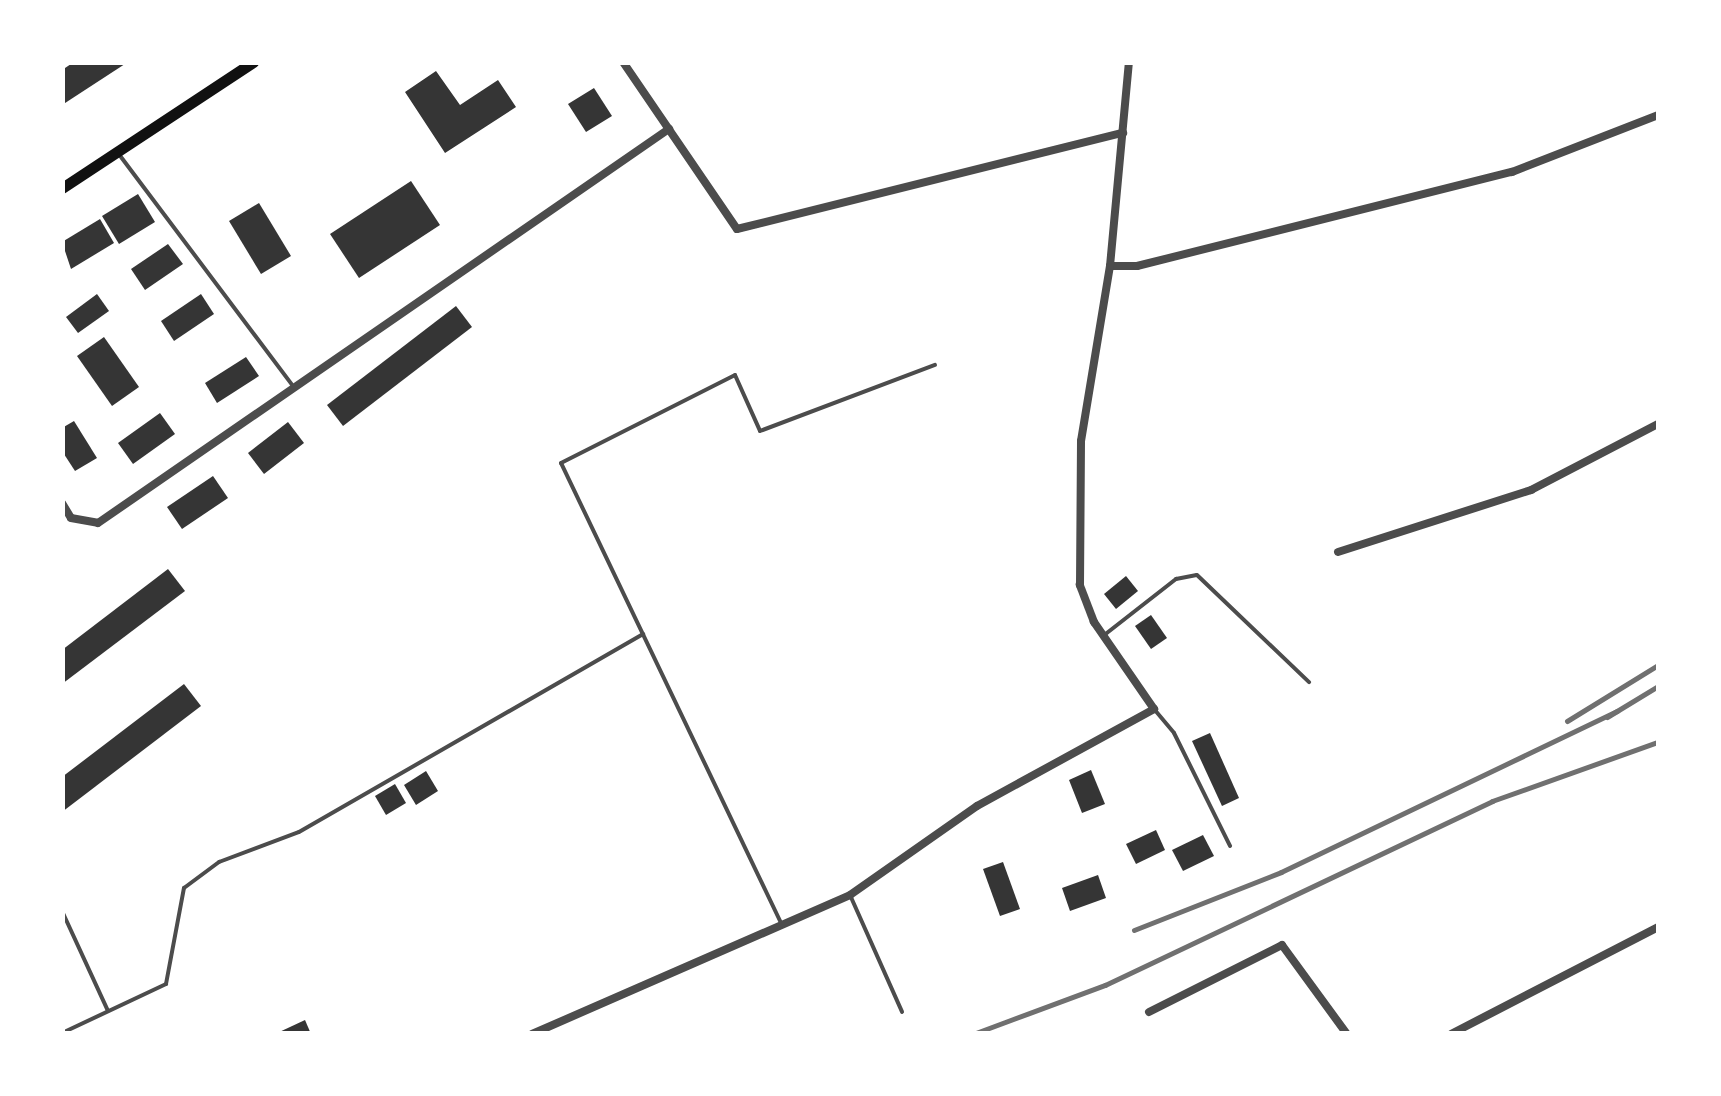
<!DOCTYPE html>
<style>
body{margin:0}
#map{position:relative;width:1721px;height:1096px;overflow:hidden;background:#fff;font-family:"Source Serif 4",serif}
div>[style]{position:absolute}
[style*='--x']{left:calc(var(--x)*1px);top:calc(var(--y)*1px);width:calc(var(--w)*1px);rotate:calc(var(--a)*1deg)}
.building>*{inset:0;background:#353535}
.service>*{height:4px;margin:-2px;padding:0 2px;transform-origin:2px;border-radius:2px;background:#4c4c4c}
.minor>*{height:8px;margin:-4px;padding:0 4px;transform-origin:4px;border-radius:4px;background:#4c4c4c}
.primary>*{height:11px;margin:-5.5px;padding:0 5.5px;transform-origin:5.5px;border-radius:5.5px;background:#111}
.rail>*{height:5px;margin:-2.5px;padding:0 2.5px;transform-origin:2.5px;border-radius:2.5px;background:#707070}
span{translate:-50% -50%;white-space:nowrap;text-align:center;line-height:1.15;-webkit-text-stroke:10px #fff;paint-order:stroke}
.frame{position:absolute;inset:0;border:65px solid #fff;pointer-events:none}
</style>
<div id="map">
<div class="building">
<div style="clip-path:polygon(74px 62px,128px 62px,62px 105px,62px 70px)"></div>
<div style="clip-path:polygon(436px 71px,460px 105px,498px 80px,516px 107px,445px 153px,405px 92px)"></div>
<div style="clip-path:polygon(594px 88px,612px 116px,586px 132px,568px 104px)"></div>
<div style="clip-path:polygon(411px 181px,440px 225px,359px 278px,330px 234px)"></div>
<div style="clip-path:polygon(138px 194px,155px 222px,119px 244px,102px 216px)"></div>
<div style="clip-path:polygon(259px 203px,291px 256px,261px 274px,229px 221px)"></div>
<div style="clip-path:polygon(100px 219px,114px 243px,71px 269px,62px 242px)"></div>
<div style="clip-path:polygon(168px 244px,183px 264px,145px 290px,131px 269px)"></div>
<div style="clip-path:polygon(97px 294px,109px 311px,78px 333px,66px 317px)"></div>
<div style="clip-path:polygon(201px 294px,214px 314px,174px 341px,161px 321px)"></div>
<div style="clip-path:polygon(456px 306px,472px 327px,343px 426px,327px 405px)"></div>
<div style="clip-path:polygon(104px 337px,139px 387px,112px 406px,77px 356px)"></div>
<div style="clip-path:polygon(246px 357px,259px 376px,217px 403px,205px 383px)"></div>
<div style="clip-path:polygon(160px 413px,175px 434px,133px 464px,118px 443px)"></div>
<div style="clip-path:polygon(74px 421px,97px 458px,75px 471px,62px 451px,62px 428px)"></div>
<div style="clip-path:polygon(288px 422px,304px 443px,264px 474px,248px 453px)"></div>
<div style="clip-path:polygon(213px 476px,228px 498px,182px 529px,167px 507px)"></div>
<div style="clip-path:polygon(168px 569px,185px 591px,62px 684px,62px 650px)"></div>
<div style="clip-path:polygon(1126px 576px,1138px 591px,1116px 609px,1104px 594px)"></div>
<div style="clip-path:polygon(1151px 615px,1167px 638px,1151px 649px,1135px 626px)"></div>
<div style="clip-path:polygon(184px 684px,201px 706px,62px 812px,62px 777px)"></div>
<div style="clip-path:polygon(1210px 733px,1239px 798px,1222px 806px,1192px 741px)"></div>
<div style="clip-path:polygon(1091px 770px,1105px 804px,1082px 813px,1069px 780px)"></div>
<div style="clip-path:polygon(426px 771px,438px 791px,416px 805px,404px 785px)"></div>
<div style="clip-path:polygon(395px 784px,406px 803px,386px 815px,375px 796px)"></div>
<div style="clip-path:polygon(1156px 830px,1165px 850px,1136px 864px,1126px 844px)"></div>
<div style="clip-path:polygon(1203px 835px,1214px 856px,1183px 871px,1172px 850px)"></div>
<div style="clip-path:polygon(1003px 862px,1020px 909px,1000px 916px,983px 869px)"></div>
<div style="clip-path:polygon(1098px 875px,1106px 898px,1070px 911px,1062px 888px)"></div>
<div style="clip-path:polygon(305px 1020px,311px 1034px,275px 1034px)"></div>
</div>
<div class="service">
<div style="--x:118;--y:153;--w:290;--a:53.1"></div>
<div style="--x:1103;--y:636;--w:93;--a:-38"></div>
<div style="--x:1176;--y:579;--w:21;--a:-11"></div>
<div style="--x:1197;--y:575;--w:155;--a:43.7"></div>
<div style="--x:1154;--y:709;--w:31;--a:50"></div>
<div style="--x:1174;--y:733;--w:126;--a:63.6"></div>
<div style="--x:850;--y:895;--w:128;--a:66"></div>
<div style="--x:62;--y:911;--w:110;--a:65.3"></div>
<div style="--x:782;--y:925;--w:512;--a:-115.56"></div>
<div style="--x:561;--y:463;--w:195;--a:-26.8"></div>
<div style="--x:735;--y:375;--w:61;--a:65.9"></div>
<div style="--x:760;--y:431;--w:187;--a:-20.7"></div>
<div style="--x:62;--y:1033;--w:115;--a:-25.2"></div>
<div style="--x:166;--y:984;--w:98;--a:-79.4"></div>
<div style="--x:184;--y:888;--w:44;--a:-36.6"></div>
<div style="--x:219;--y:862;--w:85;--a:-20.6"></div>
<div style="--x:299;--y:832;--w:397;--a:-29.9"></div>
</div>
<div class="minor">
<div style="--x:623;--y:62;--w:202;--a:55.7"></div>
<div style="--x:737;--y:229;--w:398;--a:-14"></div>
<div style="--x:1110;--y:266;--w:27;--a:0"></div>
<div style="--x:1137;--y:266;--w:387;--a:-14.1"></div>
<div style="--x:1512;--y:172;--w:157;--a:-21.3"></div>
<div style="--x:62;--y:503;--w:17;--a:59"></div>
<div style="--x:71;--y:518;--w:27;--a:10"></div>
<div style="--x:98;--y:523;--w:694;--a:-34.61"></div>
<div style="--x:1338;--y:552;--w:203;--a:-17.8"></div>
<div style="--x:1531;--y:490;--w:143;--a:-27.5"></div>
<div style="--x:1149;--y:1012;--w:149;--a:-26.7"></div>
<div style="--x:1282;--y:945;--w:110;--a:53.9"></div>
<div style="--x:532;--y:1034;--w:347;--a:-23.6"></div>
<div style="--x:850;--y:895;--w:155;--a:-35"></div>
<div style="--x:977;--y:806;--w:202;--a:-28.7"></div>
<div style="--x:1154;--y:709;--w:106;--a:-124.6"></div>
<div style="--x:1094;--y:622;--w:40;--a:-111"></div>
<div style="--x:1080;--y:585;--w:144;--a:-89.6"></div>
<div style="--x:1081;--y:441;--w:177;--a:-80.6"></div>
<div style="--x:1110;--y:266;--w:205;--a:-84.7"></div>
<div style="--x:1451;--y:1034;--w:233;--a:-27.3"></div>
</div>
<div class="primary">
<div style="--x:62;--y:188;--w:229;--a:-33.4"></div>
</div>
<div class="rail">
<div style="--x:1607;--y:717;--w:60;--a:-31.3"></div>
<div style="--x:1567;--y:721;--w:107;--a:-31.6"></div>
<div style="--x:1134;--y:930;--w:158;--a:-21.5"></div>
<div style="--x:1281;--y:872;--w:373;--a:-25.6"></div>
<div style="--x:973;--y:1034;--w:141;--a:-20.4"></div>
<div style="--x:1105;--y:985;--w:429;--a:-25.4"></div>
<div style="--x:1492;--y:801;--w:176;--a:-19.6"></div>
</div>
<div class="frame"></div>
</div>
